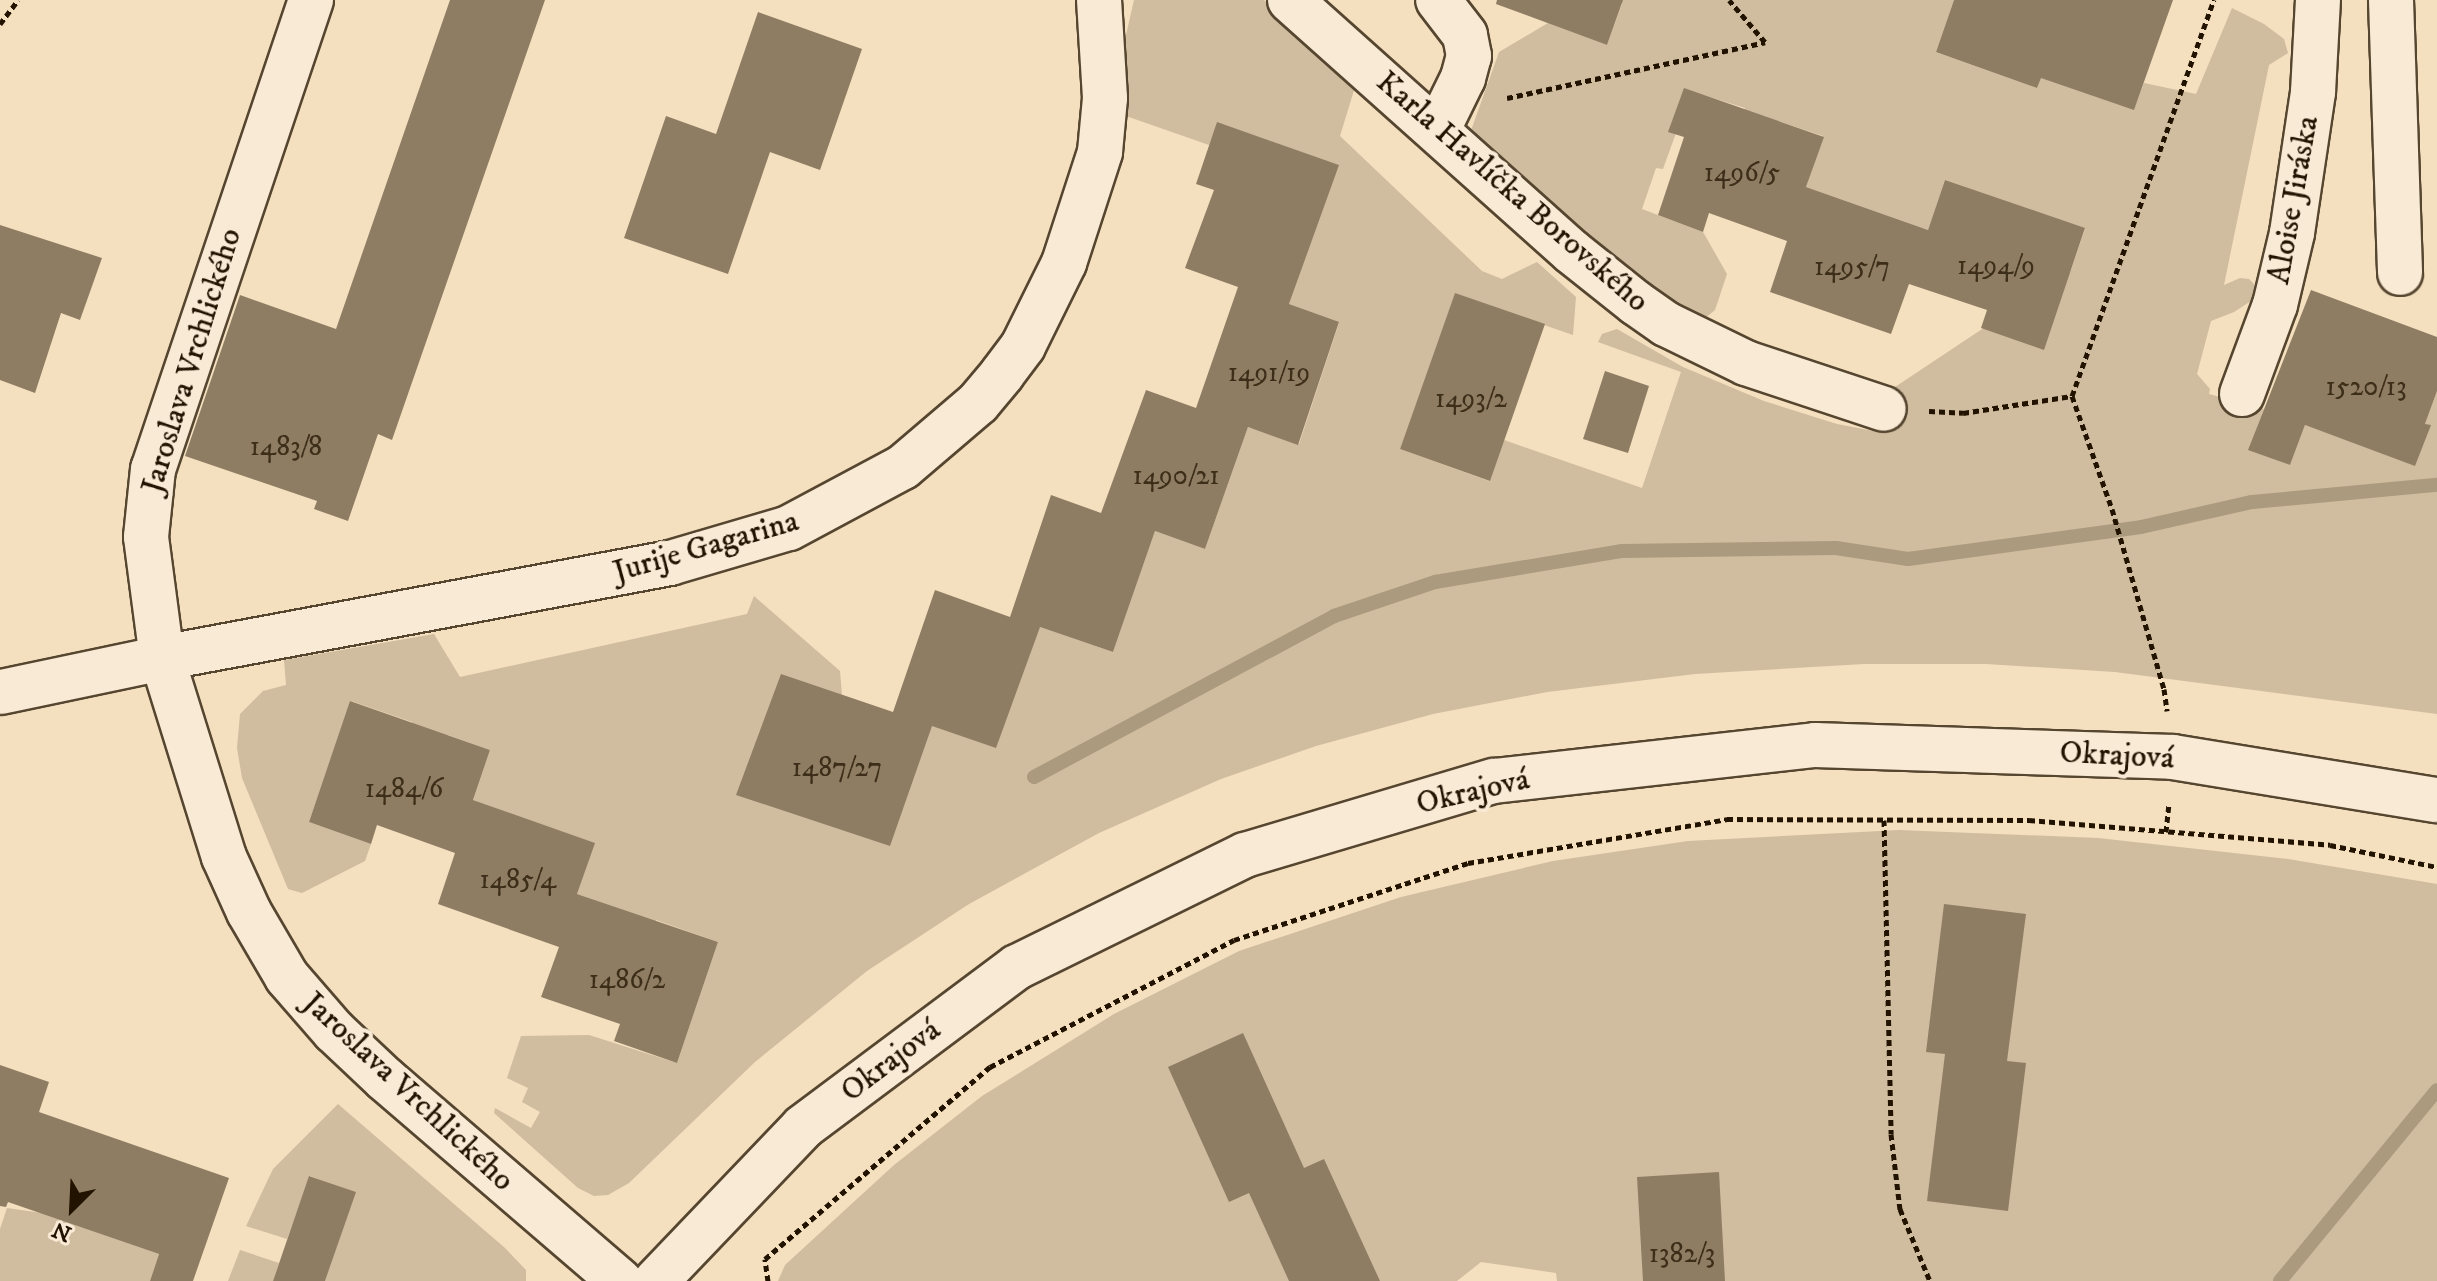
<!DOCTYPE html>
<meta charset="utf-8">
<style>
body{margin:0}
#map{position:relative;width:2437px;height:1281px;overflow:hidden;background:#f4dfbf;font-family:"IM FELL DW Pica",serif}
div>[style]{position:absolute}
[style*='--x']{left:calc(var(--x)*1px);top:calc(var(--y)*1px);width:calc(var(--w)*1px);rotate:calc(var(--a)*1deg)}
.green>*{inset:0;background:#d0bc9f}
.stream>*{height:14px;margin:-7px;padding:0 7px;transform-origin:7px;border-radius:7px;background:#ac9a7e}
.building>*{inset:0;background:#8f7d63}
.path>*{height:5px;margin-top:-2.5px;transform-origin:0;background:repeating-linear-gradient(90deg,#211300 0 6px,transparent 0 10px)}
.roads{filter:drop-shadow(2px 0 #564630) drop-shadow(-2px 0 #564630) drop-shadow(0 2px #564630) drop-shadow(0 -2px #564630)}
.minor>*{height:44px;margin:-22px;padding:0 22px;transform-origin:22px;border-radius:22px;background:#f8ead5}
span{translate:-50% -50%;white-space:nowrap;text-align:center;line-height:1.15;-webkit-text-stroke:8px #f8ead5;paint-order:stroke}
.number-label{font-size:28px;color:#3c2e19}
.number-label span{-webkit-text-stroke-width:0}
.street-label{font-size:32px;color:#211300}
.north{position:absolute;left:32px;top:1169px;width:80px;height:80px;-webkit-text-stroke:6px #f8ead5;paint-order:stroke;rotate:204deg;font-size:22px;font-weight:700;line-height:32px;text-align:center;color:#211300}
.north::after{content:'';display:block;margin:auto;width:28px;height:36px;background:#211300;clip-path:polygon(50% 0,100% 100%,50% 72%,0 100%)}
</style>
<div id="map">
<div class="green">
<div style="clip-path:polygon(1134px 0,1264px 0,1355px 87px,1340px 136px,1482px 271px,1502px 279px,1537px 262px,1576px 297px,1573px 335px,1455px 294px,1400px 449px,1489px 481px,1504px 440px,1642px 488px,1681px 372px,1598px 342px,1602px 334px,1617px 329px,1683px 367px,1764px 401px,1837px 424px,1884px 433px,1894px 395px,1886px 393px,2071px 270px,2085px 229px,1945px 180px,1928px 230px,1806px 187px,1823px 136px,1781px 122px,1742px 118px,1745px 108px,1684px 89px,1676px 133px,1663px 169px,1656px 168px,1642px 209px,1703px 232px,1727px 274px,1715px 310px,1703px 320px,1636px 287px,1469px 136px,1499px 52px,1548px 23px,1607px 45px,1622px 4px,1616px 0,1954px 0,1936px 52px,2037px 88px,2048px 57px,2134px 109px,2144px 83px,2196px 94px,2232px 8px,2264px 24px,2284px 39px,2288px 53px,2269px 65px,2224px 285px,2240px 278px,2249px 279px,2254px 284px,2256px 294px,2251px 301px,2234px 312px,2211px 321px,2197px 374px,2210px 389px,2209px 394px,2264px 409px,2249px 449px,2290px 465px,2305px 425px,2415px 465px,2430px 426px,2425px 424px,2437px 391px,2437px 714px,2115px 672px,1986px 664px,1864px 664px,1695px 674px,1547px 692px,1433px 714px,1316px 746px,1221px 779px,1099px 833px,969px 904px,867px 971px,755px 1062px,629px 1183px,608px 1195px,594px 1196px,578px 1188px,494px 1113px,495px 1108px,531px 1128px,540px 1112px,522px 1102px,528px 1088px,507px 1078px,521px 1036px,589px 1035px,677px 1063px,718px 942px,656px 920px,652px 931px,620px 909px,577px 894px,594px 843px,473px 800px,490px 750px,448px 735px,445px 743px,409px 731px,412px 722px,351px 701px,309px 822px,371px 844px,365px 861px,302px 893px,288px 889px,242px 778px,237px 748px,240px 714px,263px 691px,286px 685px,284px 660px,434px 634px,460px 677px,747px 614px,754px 596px,840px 671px,842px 695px,932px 726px,1040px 627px,1113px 652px,1155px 531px,1205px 549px,1248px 427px,1299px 444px,1339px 323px,1289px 304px,1338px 165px,1218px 123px,1209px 145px,1126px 116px,1126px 35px)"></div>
<div style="clip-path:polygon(1899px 830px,2098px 838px,2288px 859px,2437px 884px,2437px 1281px,1557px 1281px,1556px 1273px,1481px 1262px,1457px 1281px,778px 1281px,785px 1265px,894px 1165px,982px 1096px,1114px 1014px,1239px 951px,1401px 897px,1553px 861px,1688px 841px)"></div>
<div style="clip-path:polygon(338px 1104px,505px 1248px,526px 1270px,526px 1281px,325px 1281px,355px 1192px,310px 1176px,287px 1239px,246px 1226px,273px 1169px)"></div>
<div style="clip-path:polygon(7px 1208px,42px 1213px,159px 1254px,150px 1281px,0 1281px,0 1229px)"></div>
<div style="clip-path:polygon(240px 1250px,279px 1263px,273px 1281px,228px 1281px)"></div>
</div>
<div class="stream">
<div style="--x:1034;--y:777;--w:340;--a:-28.2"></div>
<div style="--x:1334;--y:616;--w:107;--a:-18.6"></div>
<div style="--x:1435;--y:582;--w:190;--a:-9.4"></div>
<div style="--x:1622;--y:551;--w:214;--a:-0.8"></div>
<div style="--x:1836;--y:548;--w:73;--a:8.7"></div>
<div style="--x:1908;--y:559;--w:235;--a:-7.8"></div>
<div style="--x:2141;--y:527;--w:114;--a:-12.7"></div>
<div style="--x:2252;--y:502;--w:186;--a:-5.3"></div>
<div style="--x:2280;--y:1281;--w:247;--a:-50.6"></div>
</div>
<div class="building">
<div style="clip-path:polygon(450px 0,545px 0,392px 440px,378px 434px,348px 521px,314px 509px,317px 501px,185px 456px,240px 295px,336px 329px)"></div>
<div style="clip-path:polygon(1497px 0,1623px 0,1607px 45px,1496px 4px)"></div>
<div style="clip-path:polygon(1954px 0,2173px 0,2134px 110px,2041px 78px,2037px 88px,1936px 52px)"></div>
<div style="clip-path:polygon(758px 12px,862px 49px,820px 170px,770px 152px,728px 274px,624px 238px,666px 116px,716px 134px)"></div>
<div style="clip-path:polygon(1684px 88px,1824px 137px,1806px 187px,1928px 230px,1945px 180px,2085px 228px,2044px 350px,1981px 328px,1987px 310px,1909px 284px,1891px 334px,1770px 292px,1787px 241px,1709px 213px,1703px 232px,1658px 215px,1684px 137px,1668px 132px)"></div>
<div style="clip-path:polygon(1217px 122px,1339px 165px,1289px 304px,1339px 322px,1298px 445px,1248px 427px,1205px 549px,1155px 531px,1113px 652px,1040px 627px,996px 748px,932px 726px,890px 846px,736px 795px,781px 674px,893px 712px,935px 590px,1010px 617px,1051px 495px,1101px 513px,1146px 390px,1196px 408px,1238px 287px,1185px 268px,1214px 190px,1196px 184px)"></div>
<div style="clip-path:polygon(0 225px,102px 258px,80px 320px,61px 313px,35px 393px,0 380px)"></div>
<div style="clip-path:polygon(2311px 290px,2437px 337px,2437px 391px,2425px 424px,2431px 425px,2415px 466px,2305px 425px,2290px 465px,2248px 450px)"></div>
<div style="clip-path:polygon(1455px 293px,1545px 324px,1490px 481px,1400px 449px)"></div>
<div style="clip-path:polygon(1605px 371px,1649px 386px,1628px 453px,1583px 439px)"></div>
<div style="clip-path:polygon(350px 701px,490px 750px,473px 800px,595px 843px,577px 894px,718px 942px,677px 1063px,614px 1041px,620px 1024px,541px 997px,559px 947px,438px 904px,455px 853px,377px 825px,371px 844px,309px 822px)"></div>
<div style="clip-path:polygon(1944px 904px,2026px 914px,2007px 1061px,2026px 1063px,2008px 1211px,1927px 1201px,1945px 1054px,1926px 1052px)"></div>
<div style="clip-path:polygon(1243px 1033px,1304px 1168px,1324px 1159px,1380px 1281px,1289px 1281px,1249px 1193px,1229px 1202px,1168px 1067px)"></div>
<div style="clip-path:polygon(0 1065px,49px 1082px,39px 1112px,229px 1178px,193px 1281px,150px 1281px,159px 1254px,8px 1202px,6px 1207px,0 1206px)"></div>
<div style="clip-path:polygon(1719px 1172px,1725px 1281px,1643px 1281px,1637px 1177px)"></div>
<div style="clip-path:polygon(309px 1176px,356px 1192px,325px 1281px,273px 1281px)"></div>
</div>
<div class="path">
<div style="--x:0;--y:24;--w:30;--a:-53"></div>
<div style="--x:1507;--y:98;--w:264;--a:-12.2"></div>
<div style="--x:1765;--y:42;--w:55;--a:-130.6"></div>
<div style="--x:2072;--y:396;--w:421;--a:-70.3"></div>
<div style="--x:1929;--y:411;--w:34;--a:3"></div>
<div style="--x:1963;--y:413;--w:110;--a:-8.9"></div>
<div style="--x:2072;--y:396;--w:120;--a:70.5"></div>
<div style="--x:2112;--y:509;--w:187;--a:73.9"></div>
<div style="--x:2164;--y:689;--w:22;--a:82"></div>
<div style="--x:1884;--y:820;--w:314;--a:88.7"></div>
<div style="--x:1891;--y:1134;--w:76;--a:83.2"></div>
<div style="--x:1900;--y:1209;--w:78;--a:67.4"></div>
<div style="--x:2166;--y:832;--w:28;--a:-84"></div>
<div style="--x:768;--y:1281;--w:22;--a:-98"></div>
<div style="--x:765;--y:1259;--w:296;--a:-40.5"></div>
<div style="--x:990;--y:1067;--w:275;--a:-27.5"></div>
<div style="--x:1234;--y:940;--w:246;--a:-18.2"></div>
<div style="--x:1468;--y:863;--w:263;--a:-9.6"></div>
<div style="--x:1727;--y:819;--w:302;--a:0.2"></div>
<div style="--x:2029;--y:820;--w:302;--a:4.7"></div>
<div style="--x:2330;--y:845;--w:109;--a:11.6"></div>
</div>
<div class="roads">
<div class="minor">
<div style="--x:311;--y:0;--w:495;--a:108.6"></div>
<div style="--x:153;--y:469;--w:68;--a:95.9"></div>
<div style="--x:146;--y:537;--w:122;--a:82.5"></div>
<div style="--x:162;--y:658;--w:208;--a:72.7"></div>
<div style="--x:224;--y:857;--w:60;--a:65.6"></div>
<div style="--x:249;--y:912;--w:75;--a:59.7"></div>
<div style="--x:287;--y:977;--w:72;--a:49"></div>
<div style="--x:334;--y:1031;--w:70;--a:43.3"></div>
<div style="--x:385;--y:1079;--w:310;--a:40.7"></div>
<div style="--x:1290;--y:0;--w:378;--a:41.8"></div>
<div style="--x:1572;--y:252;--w:82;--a:38.6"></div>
<div style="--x:1636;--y:303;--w:37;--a:35"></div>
<div style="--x:1666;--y:324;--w:89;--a:26"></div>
<div style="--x:1746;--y:363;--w:145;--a:18.4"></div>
<div style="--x:2391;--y:0;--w:273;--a:88.1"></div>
<div style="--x:1438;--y:129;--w:57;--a:-63.9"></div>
<div style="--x:1463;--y:78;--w:23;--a:-75"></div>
<div style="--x:1469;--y:56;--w:21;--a:-101"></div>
<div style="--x:1465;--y:35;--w:44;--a:-127.6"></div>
<div style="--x:2242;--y:394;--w:95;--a:-69.7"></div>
<div style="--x:2275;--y:305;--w:74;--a:-76.7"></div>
<div style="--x:2292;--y:233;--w:143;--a:-81.5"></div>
<div style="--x:2313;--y:92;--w:92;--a:-86.9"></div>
<div style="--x:1;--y:692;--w:165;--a:-11.9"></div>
<div style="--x:162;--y:658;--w:517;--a:-10.59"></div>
<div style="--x:670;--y:563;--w:124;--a:-16.4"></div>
<div style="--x:789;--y:528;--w:129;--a:-28.2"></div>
<div style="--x:903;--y:467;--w:99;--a:-40.5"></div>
<div style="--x:978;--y:403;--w:38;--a:-50"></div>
<div style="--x:1002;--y:374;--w:35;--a:-53"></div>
<div style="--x:1023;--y:346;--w:93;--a:-63.7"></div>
<div style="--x:1064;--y:263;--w:117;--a:-72"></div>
<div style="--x:1100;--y:152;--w:54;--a:-84.7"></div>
<div style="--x:1105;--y:98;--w:98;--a:-93.5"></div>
<div style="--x:656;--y:1281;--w:213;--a:-46.3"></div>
<div style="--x:803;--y:1127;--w:267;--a:-36.8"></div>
<div style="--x:1017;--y:967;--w:254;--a:-26.2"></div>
<div style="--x:1245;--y:855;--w:260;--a:-16.6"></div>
<div style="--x:1494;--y:781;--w:323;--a:-6.4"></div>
<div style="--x:1815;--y:745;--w:358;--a:1.9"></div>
<div style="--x:2173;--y:757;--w:267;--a:9.3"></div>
</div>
</div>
<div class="number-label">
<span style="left:1742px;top:173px">1496/5</span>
<span style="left:1996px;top:266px">1494/9</span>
<span style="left:1852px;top:267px">1495/7</span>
<span style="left:1269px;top:373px">1491/19</span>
<span style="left:2366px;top:387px">1520/13</span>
<span style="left:1471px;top:399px">1493/2</span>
<span style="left:286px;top:447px">1483/8</span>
<span style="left:1176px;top:476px">1490/21</span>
<span style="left:837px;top:768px">1487/27</span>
<span style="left:404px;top:789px">1484/6</span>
<span style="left:518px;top:880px">1485/4</span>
<span style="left:627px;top:980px">1486/2</span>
<span style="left:1682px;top:1254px">1382/3</span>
</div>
<div class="street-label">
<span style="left:1512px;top:192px;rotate:41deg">Karla Havlíčka Borovského</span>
<span style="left:2294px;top:200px;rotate:-80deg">Aloise Jiráska</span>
<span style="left:192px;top:361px;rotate:-73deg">Jaroslava Vrchlického</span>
<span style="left:706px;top:547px;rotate:-16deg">Jurije Gagarina</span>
<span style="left:2117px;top:756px;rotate:3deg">Okrajová</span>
<span style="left:1473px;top:792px;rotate:-13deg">Okrajová</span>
<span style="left:891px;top:1061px;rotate:-37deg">Okrajová</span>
<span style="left:408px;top:1092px;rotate:43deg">Jaroslava Vrchlického</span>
</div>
<div class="north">N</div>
</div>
